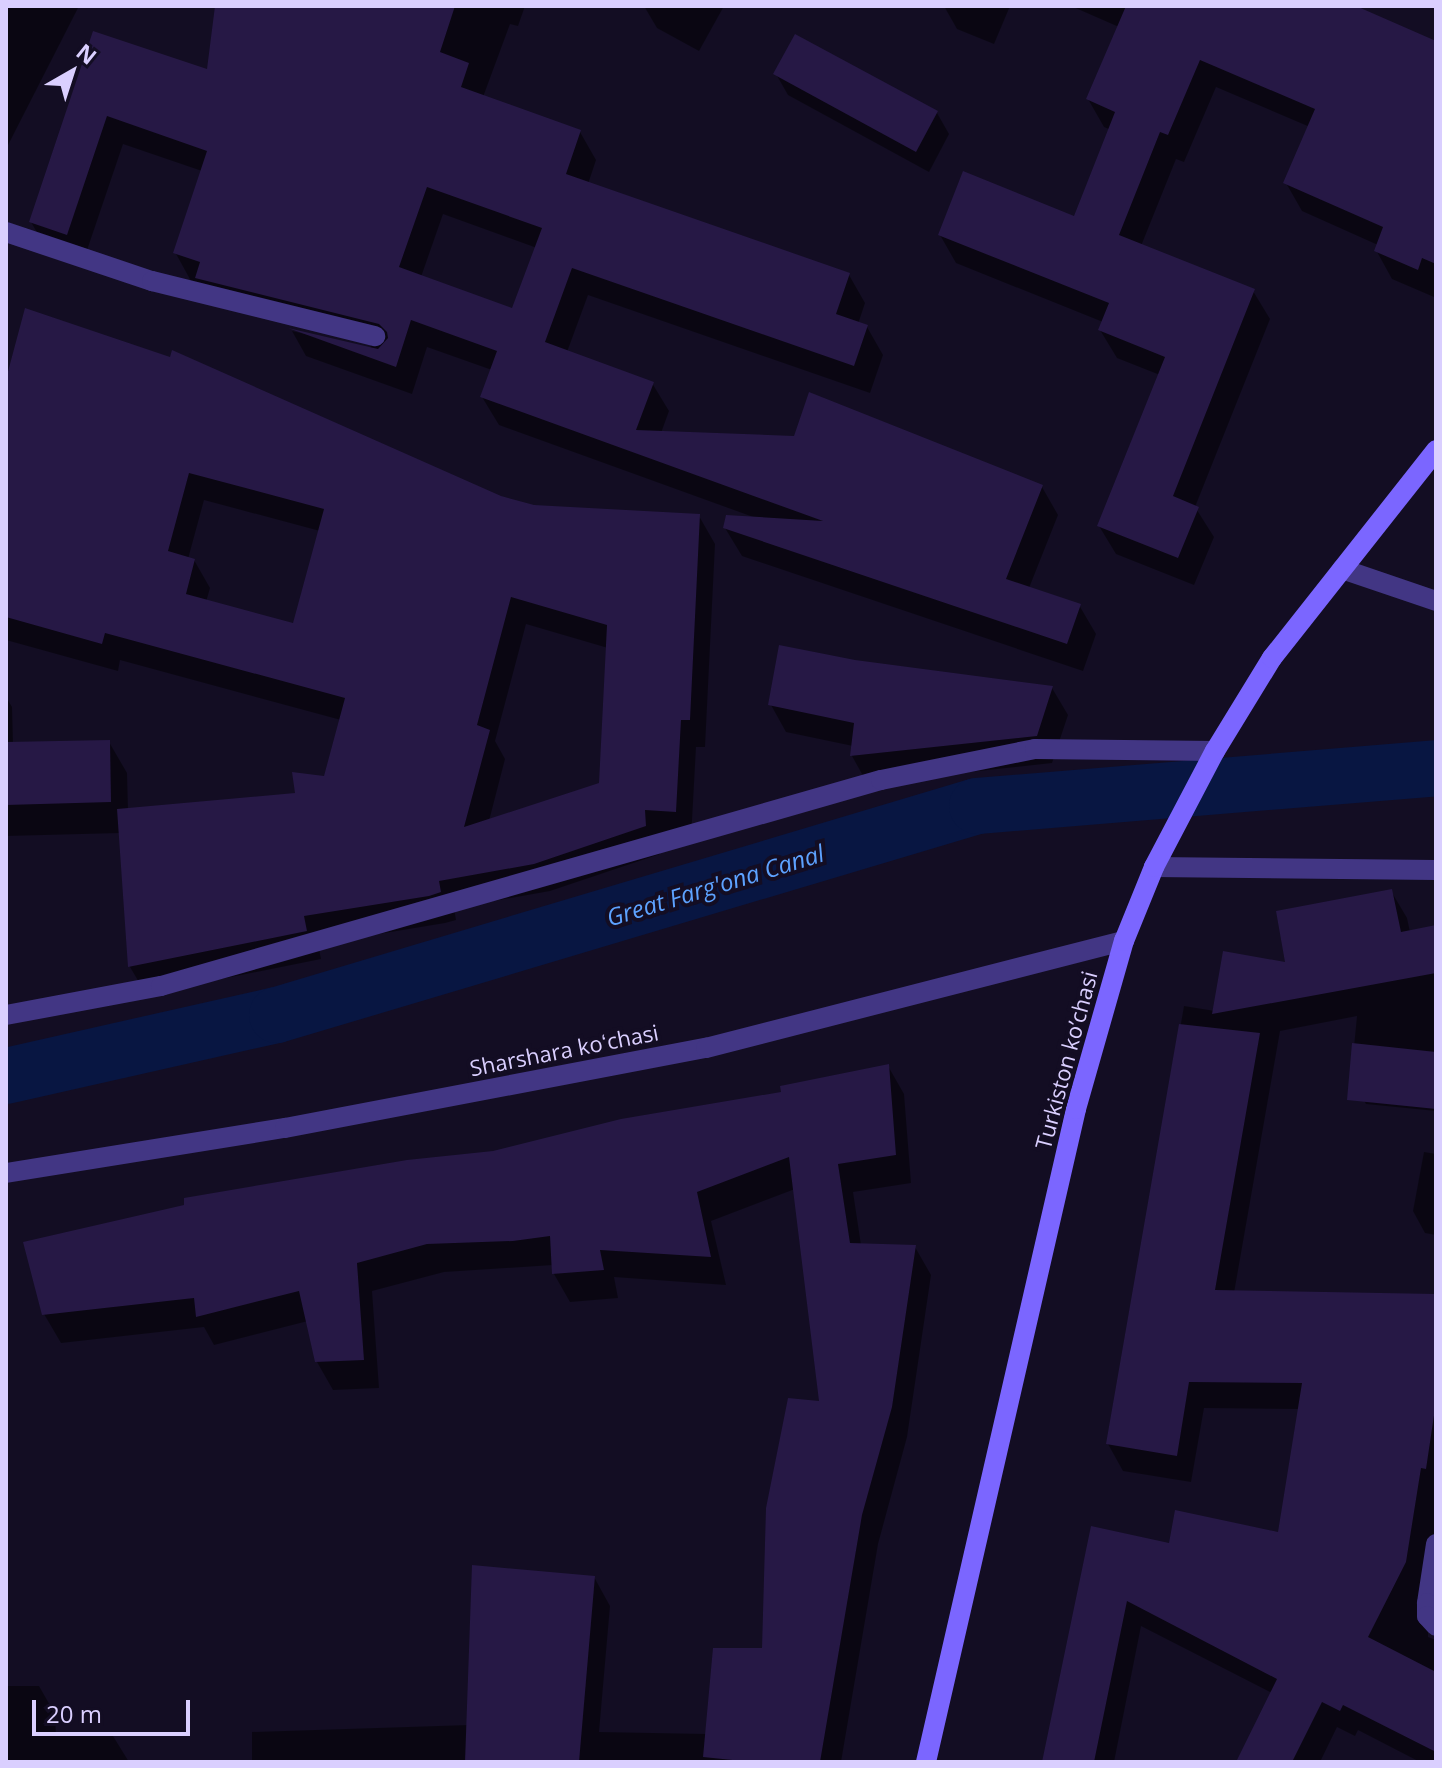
<!DOCTYPE html>
<meta charset="utf-8">
<style>
body{margin:0}
#map{position:relative;width:1442px;height:1768px;overflow:hidden;background:#130d23;font-family:"Open Sans",sans-serif}
div>[style]{position:absolute}
[style*='--x']{left:calc(var(--x)*1px);top:calc(var(--y)*1px);width:calc(var(--w)*1px);rotate:calc(var(--a)*1deg)}
.shadow>*{inset:0;background:#0007}
.canal>*{height:56px;margin:-28px;padding:0 28px;transform-origin:28px;border-radius:28px;background:#081642}
.building>*{inset:0;background:#261845}
.minor>*{height:20px;margin:-10px;padding:0 10px;transform-origin:10px;border-radius:10px;background:#423684}
.secondary>*{height:20px;margin:-10px;padding:0 10px;transform-origin:10px;border-radius:10px;background:#7b66ff}
span{translate:-50% -50%;white-space:nowrap;text-align:center;line-height:1.15;-webkit-text-stroke:8px #130d23;paint-order:stroke}
.street-label{font-size:22px;color:#dacfff}
.water-label{font-size:24px;color:#5da2ff;font-style:italic}
.frame{position:absolute;inset:0;border:8px solid #dacfff;pointer-events:none}
.north{position:absolute;left:32px;top:32px;width:80px;height:80px;-webkit-text-stroke:6px #130d23;paint-order:stroke;rotate:39deg;font-size:22px;font-weight:700;line-height:32px;text-align:center;color:#dacfff}
.north::after{content:'';display:block;margin:auto;width:28px;height:36px;background:#dacfff;clip-path:polygon(50% 0,100% 100%,50% 72%,0 100%)}
.scale{position:absolute;left:32px;top:1700px;width:158px;height:36px;box-sizing:border-box;border:4px solid #dacfff;border-top:0;padding-left:10px;font-size:24px;line-height:28px;white-space:nowrap;color:#dacfff;-webkit-text-stroke:6px #130d23;paint-order:stroke}
</style>
<div id="map">
<div class="shadow">
<div style="clip-path:polygon(6px 6px,79px 6px,6px 149px)"></div>
<div style="clip-path:polygon(evenodd,217px 6px,525px 6px,518px 26px,510px 24px,483px 97px,580px 132px,596px 160px,588px 184px,849px 275px,865px 303px,858px 324px,867px 327px,883px 355px,870px 393px,588px 295px,567px 352px,652px 383px,669px 411px,661px 433px,1042px 487px,1058px 515px,1029px 588px,1079px 605px,1096px 634px,1083px 671px,742px 556px,725px 528px,756px 518px,499px 425px,482px 397px,492px 370px,427px 347px,412px 394px,306px 356px,292px 331px,370px 349px,371px 345px,191px 281px,175px 252px,202px 171px,123px 144px,83px 262px,47px 250px,31px 222px,94px 33px,209px 72px,217px 6px,443px 214px,537px 248px,513px 310px,421px 277px,443px 214px)"></div>
<div style="clip-path:polygon(644px 6px,724px 6px,699px 51px,657px 28px)"></div>
<div style="clip-path:polygon(944px 6px,1010px 6px,994px 44px,957px 29px)"></div>
<div style="clip-path:polygon(1071px 6px,1350px 6px,1436px 43px,1434px 297px,1392px 279px,1376px 250px,1378px 245px,1302px 211px,1286px 183px,1310px 127px,1216px 87px,1184px 162px,1176px 159px,1141px 246px,1253px 291px,1270px 319px,1195px 507px,1214px 537px,1194px 585px,1116px 554px,1099px 526px,1160px 375px,1117px 358px,1100px 330px,1103px 322px,956px 263px,940px 235px,1076px 218px,1111px 130px,1104px 127px,1088px 99px,1119px 27px)"></div>
<div style="clip-path:polygon(776px 74px,937px 113px,949px 134px,929px 172px,788px 95px)"></div>
<div style="clip-path:polygon(evenodd,6px 387px,533px 507px,699px 516px,715px 544px,705px 747px,696px 747px,691px 839px,660px 837px,660px 854px,550px 891px,454px 908px,456px 920px,445px 923px,318px 944px,321px 959px,146px 994px,130px 967px,121px 833px,6px 836px,6px 697px,12px 707px,13px 744px,109px 742px,127px 773px,128px 810px,297px 795px,326px 779px,341px 720px,120px 660px,118px 671px,6px 640px,6px 387px,204px 500px,320px 531px,294px 625px,206px 602px,210px 588px,194px 560px,188px 559px,204px 500px,6px 387px,526px 624px,608px 648px,601px 785px,489px 821px,505px 759px,495px 741px,526px 624px)"></div>
<div style="clip-path:polygon(854px 662px,1052px 688px,1068px 715px,1052px 763px,867px 783px,852px 756px,853px 746px,786px 732px,771px 705px)"></div>
<div style="clip-path:polygon(1391px 891px,1407px 918px,1410px 932px,1436px 927px,1436px 1111px,1366px 1104px,1351px 1078px,1357px 1016px,1280px 1031px,1234px 1293px,1436px 1296px,1436px 1579px,1428px 1629px,1428px 1637px,1436px 1640px,1436px 1762px,1420px 1762px,1358px 1730px,1355px 1736px,1337px 1727px,1320px 1762px,1238px 1762px,1272px 1693px,1141px 1626px,1114px 1762px,1044px 1762px,1092px 1529px,1170px 1545px,1280px 1535px,1300px 1409px,1204px 1408px,1191px 1482px,1123px 1471px,1108px 1444px,1184px 1006px,1215px 1011px)"></div>
<div style="clip-path:polygon(888px 1066px,904px 1094px,911px 1183px,853px 1192px,861px 1245px,915px 1247px,931px 1275px,907px 1437px,878px 1544px,841px 1762px,252px 1762px,252px 1732px,469px 1725px,594px 1577px,610px 1606px,599px 1732px,707px 1734px,764px 1650px,821px 1404px,795px 1189px,711px 1221px,726px 1285px,614px 1277px,618px 1298px,570px 1302px,554px 1274px,553px 1265px,444px 1272px,372px 1291px,379px 1388px,333px 1390px,317px 1362px,308px 1321px,214px 1345px,204px 1327px,61px 1343px,44px 1314px,493px 1153px,783px 1093px)"></div>
<div style="clip-path:polygon(1424px 1152px,1436px 1154px,1436px 1235px,1425px 1233px,1413px 1211px)"></div>
<div style="clip-path:polygon(6px 1686px,39px 1686px,55px 1714px,56px 1736px,113px 1736px,129px 1762px,6px 1762px)"></div>
</div>
<div class="canal">
<div style="--x:6;--y:1076;--w:278;--a:-12.7"></div>
<div style="--x:277;--y:1015;--w:731;--a:-16.62"></div>
<div style="--x:977;--y:806;--w:461;--a:-4.7"></div>
</div>
<div class="building">
<div style="clip-path:polygon(evenodd,215px 6px,455px 6px,440px 52px,469px 63px,461px 87px,581px 130px,566px 174px,850px 273px,836px 314px,868px 325px,854px 366px,572px 268px,545px 342px,654px 382px,636px 430px,794px 436px,809px 392px,1043px 485px,1006px 579px,1081px 604px,1067px 644px,723px 528px,726px 515px,823px 521px,480px 397px,497px 351px,411px 320px,396px 367px,288px 328px,378px 349px,388px 338px,387px 332px,379px 324px,195px 278px,200px 262px,173px 253px,207px 151px,107px 116px,67px 235px,29px 222px,93px 31px,207px 69px,215px 6px,427px 187px,542px 228px,512px 308px,399px 267px,427px 187px)"></div>
<div style="clip-path:polygon(1126px 6px,1356px 6px,1436px 41px,1436px 264px,1422px 258px,1418px 270px,1374px 251px,1383px 227px,1283px 183px,1315px 109px,1200px 60px,1168px 135px,1160px 132px,1119px 235px,1255px 289px,1173px 496px,1199px 507px,1178px 558px,1097px 526px,1165px 357px,1098px 330px,1109px 303px,938px 235px,963px 171px,1074px 216px,1115px 112px,1086px 99px)"></div>
<div style="clip-path:polygon(795px 34px,938px 111px,916px 152px,773px 74px)"></div>
<div style="clip-path:polygon(evenodd,25px 308px,170px 357px,172px 350px,501px 496px,534px 505px,700px 514px,690px 720px,681px 720px,676px 812px,645px 810px,646px 826px,534px 864px,439px 881px,441px 892px,429px 896px,304px 916px,307px 931px,128px 967px,117px 809px,295px 793px,292px 772px,324px 776px,345px 698px,105px 633px,102px 644px,6px 617px,6px 379px,25px 308px,189px 473px,324px 509px,293px 623px,186px 594px,195px 559px,168px 551px,189px 473px,25px 308px,511px 597px,607px 625px,599px 783px,464px 827px,490px 730px,477px 725px,511px 597px)"></div>
<div style="clip-path:polygon(779px 645px,855px 660px,1053px 686px,1037px 736px,850px 756px,854px 723px,768px 705px)"></div>
<div style="clip-path:polygon(110px 740px,111px 802px,6px 805px,6px 742px)"></div>
<div style="clip-path:polygon(1392px 889px,1401px 932px,1436px 925px,1436px 973px,1212px 1014px,1223px 951px,1285px 962px,1276px 911px)"></div>
<div style="clip-path:polygon(1179px 1024px,1260px 1033px,1215px 1290px,1436px 1294px,1436px 1402px,1426px 1469px,1421px 1468px,1406px 1562px,1368px 1637px,1436px 1672px,1436px 1752px,1343px 1705px,1340px 1711px,1322px 1702px,1292px 1762px,1236px 1762px,1277px 1679px,1127px 1601px,1094px 1762px,1042px 1762px,1091px 1526px,1169px 1543px,1175px 1510px,1278px 1532px,1302px 1383px,1189px 1382px,1177px 1456px,1106px 1444px)"></div>
<div style="clip-path:polygon(1352px 1043px,1436px 1052px,1436px 1109px,1347px 1100px)"></div>
<div style="clip-path:polygon(889px 1064px,896px 1155px,838px 1164px,850px 1243px,916px 1245px,892px 1407px,862px 1515px,820px 1762px,752px 1762px,703px 1757px,713px 1648px,762px 1648px,766px 1508px,788px 1398px,819px 1401px,789px 1157px,697px 1192px,711px 1257px,600px 1250px,604px 1270px,552px 1274px,550px 1236px,513px 1241px,427px 1244px,357px 1263px,364px 1360px,315px 1362px,299px 1291px,196px 1317px,194px 1298px,42px 1315px,23px 1242px,184px 1205px,184px 1198px,407px 1160px,493px 1151px,621px 1119px,781px 1092px,780px 1086px)"></div>
<div style="clip-path:polygon(472px 1565px,595px 1576px,579px 1762px,465px 1762px)"></div>
</div>
<div class="minor">
<div style="--x:6;--y:232;--w:154;--a:18.6"></div>
<div style="--x:152;--y:281;--w:230;--a:13.9"></div>
<div style="--x:1342;--y:569;--w:99;--a:18.8"></div>
<div style="--x:1154;--y:867;--w:282;--a:0.6"></div>
<div style="--x:6;--y:1015;--w:158;--a:-10.6"></div>
<div style="--x:161;--y:986;--w:749;--a:-15.97"></div>
<div style="--x:881;--y:780;--w:157;--a:-11.4"></div>
<div style="--x:1035;--y:749;--w:180;--a:0.6"></div>
<div style="--x:6;--y:1173;--w:283;--a:-9.2"></div>
<div style="--x:285;--y:1128;--w:429;--a:-10.8"></div>
<div style="--x:706;--y:1048;--w:431;--a:-14.4"></div>
<div style="--x:1436;--y:1544;--w:60;--a:98.7"></div>
<div style="--x:1427;--y:1603;--w:13;--a:90"></div>
<div style="--x:1427;--y:1616;--w:13;--a:48"></div>
</div>
<div class="secondary">
<div style="--x:926;--y:1762;--w:670;--a:-77.06"></div>
<div style="--x:1076;--y:1109;--w:175;--a:-74.1"></div>
<div style="--x:1124;--y:941;--w:80;--a:-67.9"></div>
<div style="--x:1154;--y:867;--w:131;--a:-62.3"></div>
<div style="--x:1215;--y:751;--w:109;--a:-58.5"></div>
<div style="--x:1272;--y:658;--w:265;--a:-51.7"></div>
</div>
<div class="street-label">
<span style="left:564px;top:1050px;rotate:-11deg">Sharshara koʻchasi</span>
<span style="left:1066px;top:1060px;rotate:-75deg">Turkiston ko’chasi</span>
</div>
<div class="water-label">
<span style="left:715px;top:885px;rotate:-17deg">Great Farg'ona Canal</span>
</div>
<div class="frame"></div>
<div class="north">N</div>
<div class="scale">20 m</div>
</div>
